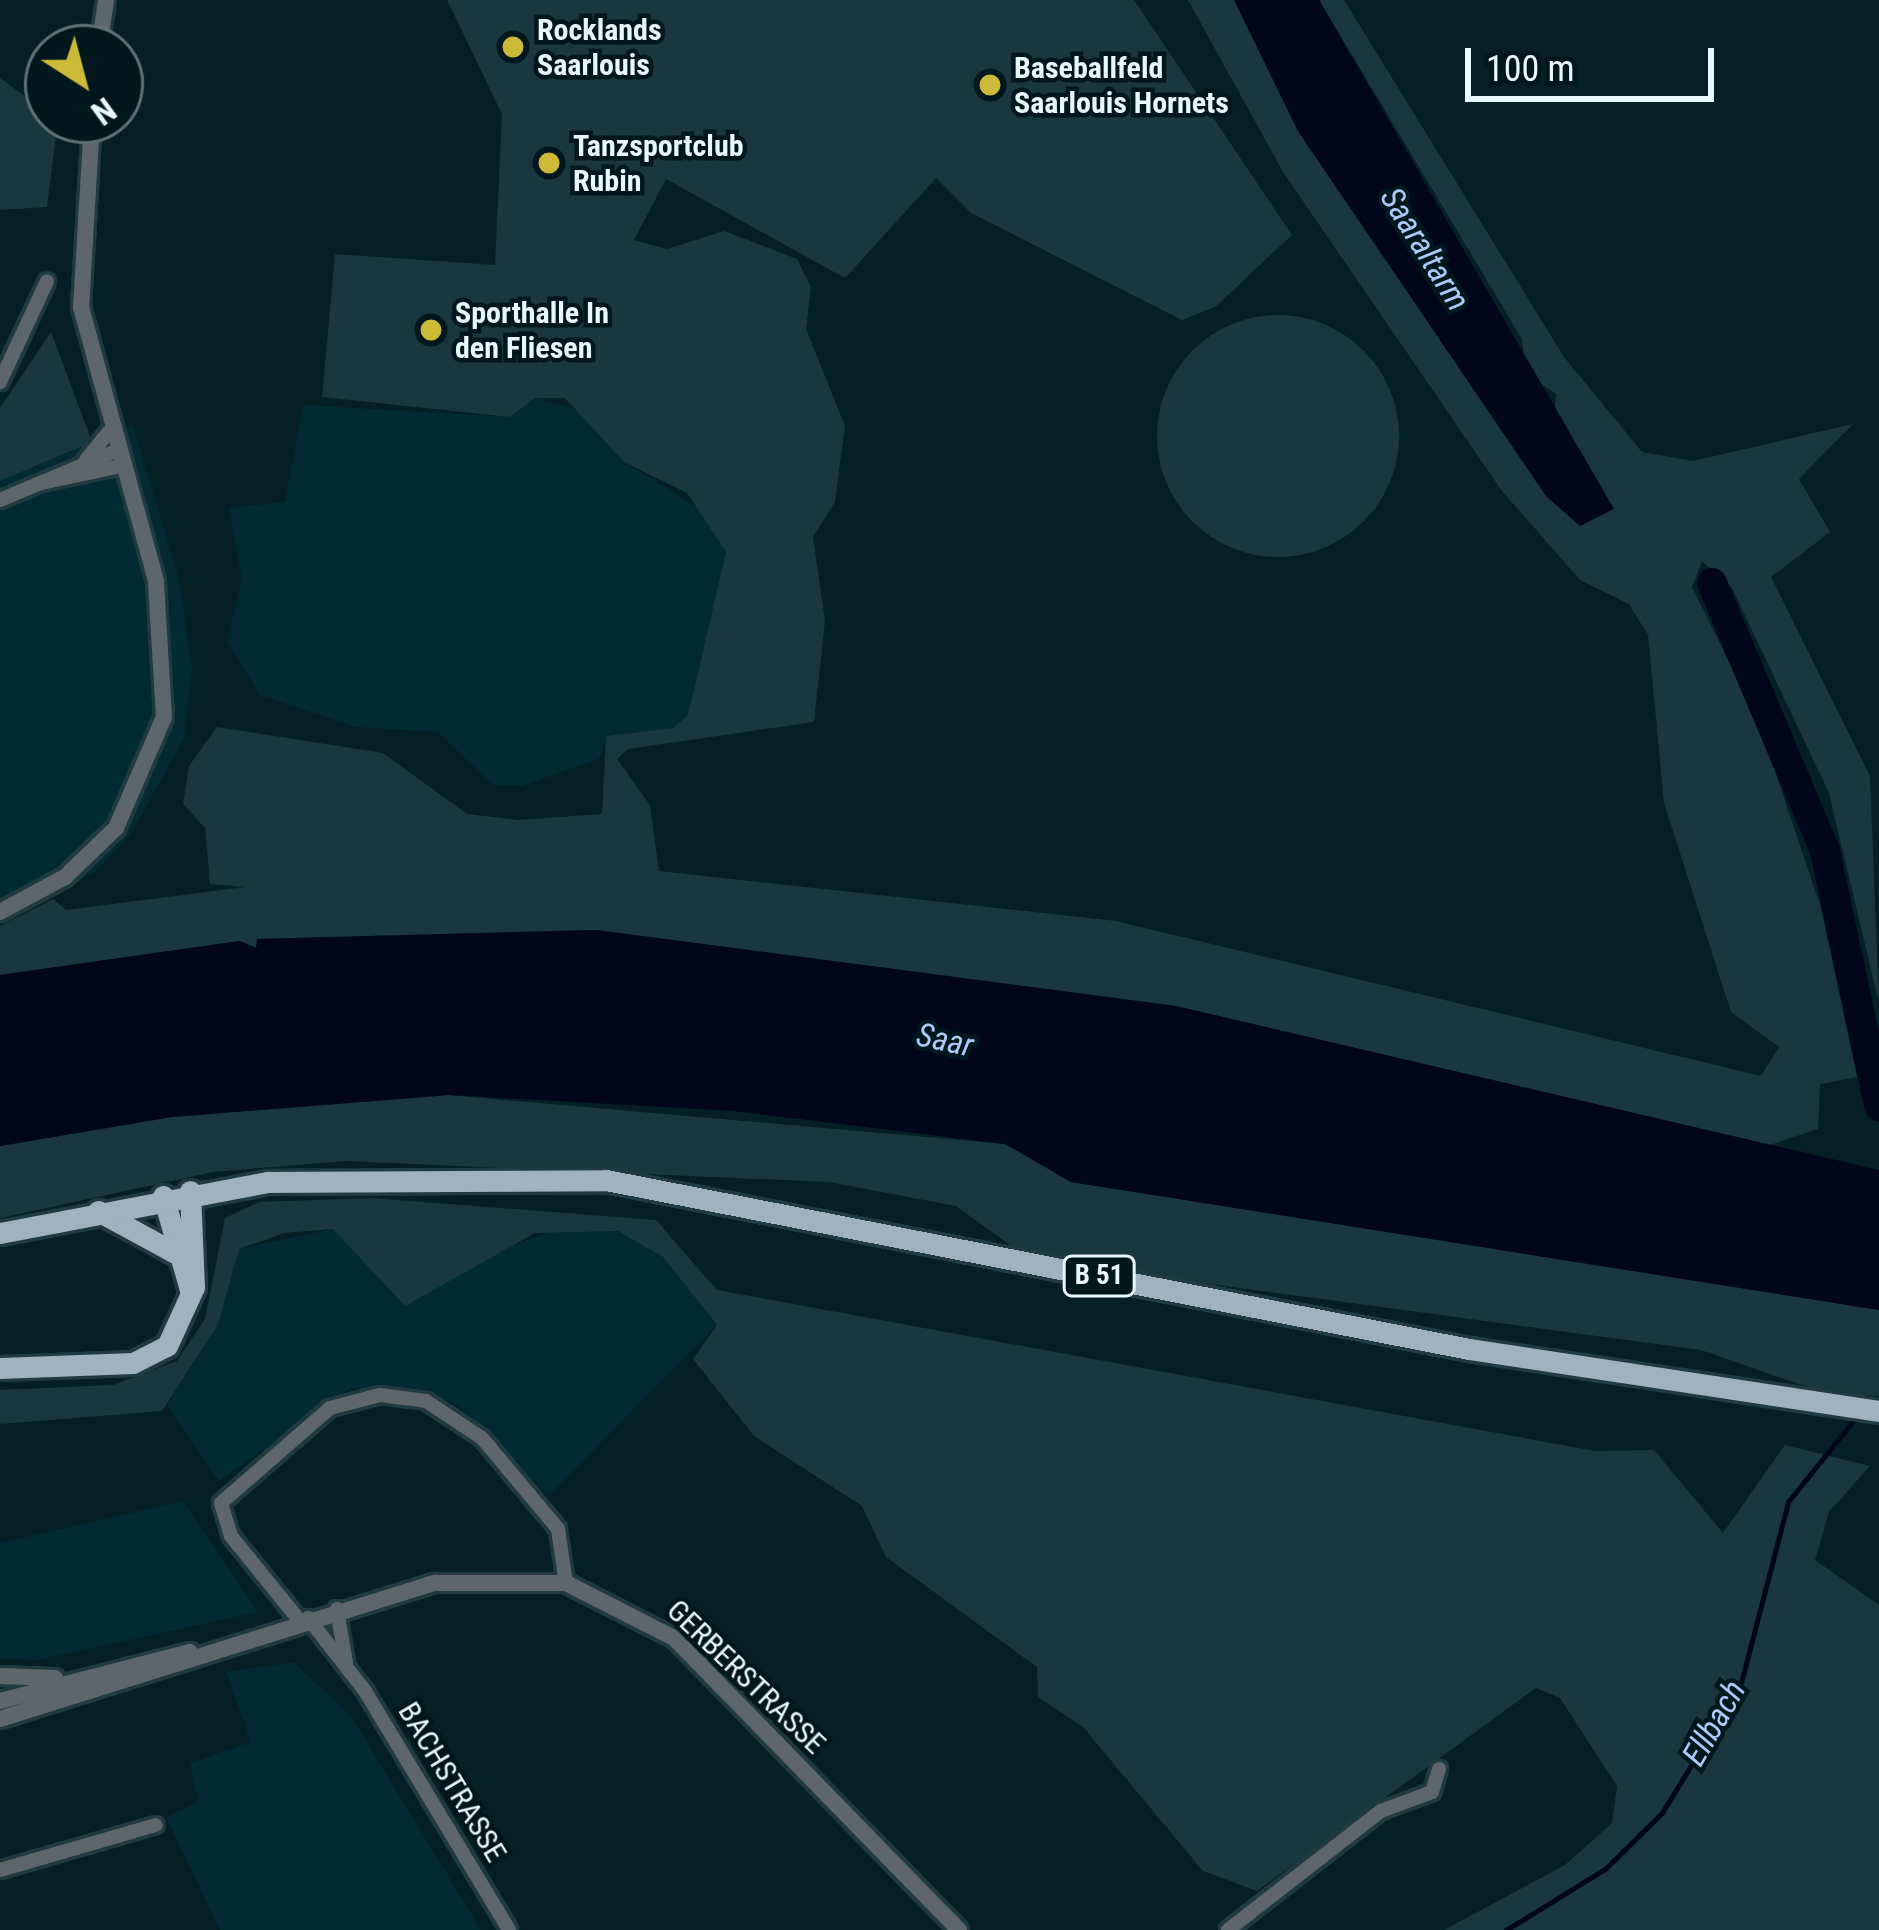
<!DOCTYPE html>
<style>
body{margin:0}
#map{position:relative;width:1879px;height:1930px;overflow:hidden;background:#042026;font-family:"Roboto Condensed",sans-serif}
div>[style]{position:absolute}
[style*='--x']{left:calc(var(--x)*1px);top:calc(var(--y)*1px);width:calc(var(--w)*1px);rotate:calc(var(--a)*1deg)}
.built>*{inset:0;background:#012a32}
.green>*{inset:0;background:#18373f}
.round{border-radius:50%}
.water>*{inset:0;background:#01061b}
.stream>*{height:4.5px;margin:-2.25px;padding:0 2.25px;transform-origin:2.25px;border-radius:2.25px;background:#01061b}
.river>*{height:30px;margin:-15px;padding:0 15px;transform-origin:15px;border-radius:15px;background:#01061b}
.roads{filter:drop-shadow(3px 0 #1f3a40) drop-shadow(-3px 0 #1f3a40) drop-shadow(0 3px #1f3a40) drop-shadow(0 -3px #1f3a40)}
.minor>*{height:14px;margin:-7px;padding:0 7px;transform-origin:7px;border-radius:7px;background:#5d666d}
.tertiary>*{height:16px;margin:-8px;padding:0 8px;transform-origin:8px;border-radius:8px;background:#5d666d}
.primary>*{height:21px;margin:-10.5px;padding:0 10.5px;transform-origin:10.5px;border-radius:10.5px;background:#9eb2c0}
.dots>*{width:33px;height:33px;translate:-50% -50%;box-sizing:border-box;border:6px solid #00171d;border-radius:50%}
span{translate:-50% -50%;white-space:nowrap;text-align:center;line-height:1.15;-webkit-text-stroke:9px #00171d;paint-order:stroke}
.shield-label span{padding:3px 9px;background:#00171d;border:3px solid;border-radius:9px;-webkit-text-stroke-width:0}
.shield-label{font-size:27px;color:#e8f8fc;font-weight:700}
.poi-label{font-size:30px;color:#e8f8fc;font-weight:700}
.left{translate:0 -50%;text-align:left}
.street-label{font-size:30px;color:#e8f8fc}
.water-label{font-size:33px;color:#abc9fb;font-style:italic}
.north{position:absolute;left:24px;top:24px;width:120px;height:120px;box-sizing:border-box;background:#00171d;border:3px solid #5d7176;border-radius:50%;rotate:144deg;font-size:33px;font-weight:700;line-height:48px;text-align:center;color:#e8f8fc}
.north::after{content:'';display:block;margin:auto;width:42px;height:54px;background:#cdb938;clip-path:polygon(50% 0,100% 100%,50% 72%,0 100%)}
.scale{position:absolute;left:1465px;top:48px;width:249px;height:54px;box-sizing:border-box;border:6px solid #e8f8fc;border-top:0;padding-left:15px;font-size:36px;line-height:42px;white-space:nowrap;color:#e8f8fc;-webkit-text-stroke:9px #00171d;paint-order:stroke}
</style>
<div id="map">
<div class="built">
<div style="clip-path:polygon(535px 398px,586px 412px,624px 462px,710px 515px,726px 552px,688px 715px,674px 728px,607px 736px,600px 758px,522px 786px,493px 785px,438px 732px,356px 727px,260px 695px,227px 641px,242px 579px,229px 508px,285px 502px,303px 405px,510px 417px)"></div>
<div style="clip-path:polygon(133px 425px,179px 578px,192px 669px,184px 739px,129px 837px,96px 871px,0 926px,0 481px)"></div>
<div style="clip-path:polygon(570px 1225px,618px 1231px,663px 1257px,717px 1325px,548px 1496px,460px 1407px,431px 1394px,351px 1388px,219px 1481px,167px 1405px,218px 1325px,239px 1249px,333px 1229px,483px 1256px)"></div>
<div style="clip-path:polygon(183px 1501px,258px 1612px,37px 1660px,0 1658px,0 1543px)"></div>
<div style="clip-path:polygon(294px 1662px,351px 1716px,481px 1930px,220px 1930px,166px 1817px,198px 1802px,190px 1763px,251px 1742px,226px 1672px)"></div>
</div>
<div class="green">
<div style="clip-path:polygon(447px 0,1134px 0,1292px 235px,1215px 307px,1182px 320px,971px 213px,936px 178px,845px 278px,666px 179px,634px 240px,667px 249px,724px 231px,797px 259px,811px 287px,806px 329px,845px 426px,835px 502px,813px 537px,825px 621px,814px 722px,628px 749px,617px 759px,650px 805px,659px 871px,1116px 921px,1761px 1076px,1779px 1047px,1731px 1012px,1664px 803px,1648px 635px,1629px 604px,1580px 580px,1502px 491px,1283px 172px,1188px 0,1234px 0,1298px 131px,1546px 496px,1556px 394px,1526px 373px,1522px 339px,1319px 0,1344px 0,1564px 357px,1642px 452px,1693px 461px,1853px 424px,1799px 479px,1830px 532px,1771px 577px,1870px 776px,1879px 1003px,1829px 793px,1732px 588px,1702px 561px,1692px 587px,1757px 718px,1821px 908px,1857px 1077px,1820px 1084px,1818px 1129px,1770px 1145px,1176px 1006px,596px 930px,258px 939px,257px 948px,239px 941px,0 975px,0 926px,53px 899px,66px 910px,245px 887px,210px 884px,205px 828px,183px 804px,189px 766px,217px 727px,383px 753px,467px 814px,518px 820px,602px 814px,606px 736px,673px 728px,688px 715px,726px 552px,687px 493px,624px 462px,565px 398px,535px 398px,510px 417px,322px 397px,335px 254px,495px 265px,502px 114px)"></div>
<div style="clip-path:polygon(0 78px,58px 120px,47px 207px,0 210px)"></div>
<div class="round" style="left:1157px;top:315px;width:242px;height:242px"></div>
<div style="clip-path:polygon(51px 332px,92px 442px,0 481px,0 408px)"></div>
<div style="clip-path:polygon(449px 1095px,1005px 1144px,1071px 1182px,1879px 1310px,1879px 1396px,1825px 1393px,1701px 1350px,1061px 1264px,1017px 1250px,956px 1206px,829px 1182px,346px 1161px,213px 1172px,0 1218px,0 1146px,172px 1117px)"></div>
<div style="clip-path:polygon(371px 1198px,656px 1220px,717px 1290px,1595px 1451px,1654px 1450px,1723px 1533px,1785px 1445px,1870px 1466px,1829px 1512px,1815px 1560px,1879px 1605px,1879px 1930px,1444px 1930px,1565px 1865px,1612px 1823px,1617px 1786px,1560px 1698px,1536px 1688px,1257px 1891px,1203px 1871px,1083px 1727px,1038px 1697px,1037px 1667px,886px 1557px,862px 1506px,754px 1436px,693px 1359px,717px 1325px,663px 1257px,618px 1231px,535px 1233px,405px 1306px,333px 1229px,284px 1233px,239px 1249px,218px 1325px,162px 1411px,0 1424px,0 1390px,113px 1385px,177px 1361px,205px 1319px,225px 1218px,259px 1202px)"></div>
</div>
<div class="water">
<div style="clip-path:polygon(1234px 0,1319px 0,1614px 509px,1580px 526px,1546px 496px,1298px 131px)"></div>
<div style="clip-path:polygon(596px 930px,1176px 1006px,1879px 1170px,1879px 1310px,1071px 1182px,1005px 1144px,734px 1111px,449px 1095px,172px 1117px,0 1146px,0 975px,240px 941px,256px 948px,257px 939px)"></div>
</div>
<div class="stream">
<div style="--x:1506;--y:1930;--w:116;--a:-31.6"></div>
<div style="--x:1605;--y:1869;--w:80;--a:-44.5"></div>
<div style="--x:1662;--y:1813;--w:152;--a:-58.7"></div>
<div style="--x:1741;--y:1683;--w:187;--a:-75.4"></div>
<div style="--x:1788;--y:1502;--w:112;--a:-51.2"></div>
</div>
<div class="river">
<div style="--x:1712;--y:583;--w:291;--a:67.1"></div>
<div style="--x:1825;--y:851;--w:261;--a:78"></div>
</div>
<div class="roads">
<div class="minor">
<div style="--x:0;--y:382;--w:111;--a:-65"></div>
<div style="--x:86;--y:460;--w:36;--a:-51"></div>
<div style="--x:37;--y:484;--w:86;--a:-12.1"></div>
<div style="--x:0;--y:500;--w:126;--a:-22.9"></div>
<div style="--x:337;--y:1609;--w:55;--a:80.5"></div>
<div style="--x:308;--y:1618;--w:93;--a:52"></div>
<div style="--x:365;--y:1691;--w:279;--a:58.9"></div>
<div style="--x:299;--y:1620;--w:108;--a:-129"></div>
<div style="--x:231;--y:1536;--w:34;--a:-107"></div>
<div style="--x:221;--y:1503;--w:145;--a:-41.1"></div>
<div style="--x:330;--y:1408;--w:52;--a:-14.6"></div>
<div style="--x:380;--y:1395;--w:46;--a:7.4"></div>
<div style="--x:426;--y:1401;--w:67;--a:33.5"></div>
<div style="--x:482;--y:1438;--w:119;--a:50.1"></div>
<div style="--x:558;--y:1529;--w:55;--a:81.6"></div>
<div style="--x:0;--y:1870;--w:162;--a:-16.1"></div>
<div style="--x:1228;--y:1930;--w:194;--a:-37.9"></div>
<div style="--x:1381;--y:1811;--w:54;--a:-20.4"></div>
<div style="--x:1432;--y:1792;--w:24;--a:-73"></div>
</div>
<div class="tertiary">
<div style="--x:99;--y:48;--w:49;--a:-81.7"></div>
<div style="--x:0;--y:912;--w:74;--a:-28.3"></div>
<div style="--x:65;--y:877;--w:71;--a:-43.9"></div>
<div style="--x:116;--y:828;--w:121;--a:-66.6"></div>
<div style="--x:164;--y:717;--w:136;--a:-93.4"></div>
<div style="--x:156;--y:581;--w:284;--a:-105.3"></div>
<div style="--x:81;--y:307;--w:187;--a:-86.6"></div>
<div style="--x:0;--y:1676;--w:55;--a:2.1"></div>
<div style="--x:0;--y:1701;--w:196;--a:-14.5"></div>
<div style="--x:0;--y:1719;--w:456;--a:-17.4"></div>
<div style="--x:435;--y:1583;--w:131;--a:0"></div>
<div style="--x:566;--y:1583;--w:121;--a:27"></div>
<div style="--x:674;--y:1638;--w:408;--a:45.7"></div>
</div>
<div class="primary">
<div style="--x:163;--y:1196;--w:101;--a:73.9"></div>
<div style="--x:98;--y:1211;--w:88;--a:28.6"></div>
<div style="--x:0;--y:1233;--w:273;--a:-10.8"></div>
<div style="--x:268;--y:1182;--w:338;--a:-0.3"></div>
<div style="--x:606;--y:1180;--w:879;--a:11.08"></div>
<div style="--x:1469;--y:1349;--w:415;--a:8.6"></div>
<div style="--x:0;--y:1368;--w:133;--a:-2.2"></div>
<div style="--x:133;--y:1363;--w:38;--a:-27"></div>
<div style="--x:167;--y:1346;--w:65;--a:-65.4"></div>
<div style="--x:194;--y:1287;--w:96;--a:-92.4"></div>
</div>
</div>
<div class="dots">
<div style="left:513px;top:47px;background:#cdb938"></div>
<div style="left:990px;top:85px;background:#cdb938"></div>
<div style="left:549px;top:163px;background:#cdb938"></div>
<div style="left:431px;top:330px;background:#cdb938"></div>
</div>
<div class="shield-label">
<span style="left:1099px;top:1276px">B 51</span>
</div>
<div class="poi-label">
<span class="left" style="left:537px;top:47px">Rocklands<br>Saarlouis</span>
<span class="left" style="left:1014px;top:85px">Baseballfeld<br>Saarlouis Hornets</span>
<span class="left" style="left:573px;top:163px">Tanzsportclub<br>Rubin</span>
<span class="left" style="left:455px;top:330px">Sporthalle In<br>den Fliesen</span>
</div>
<div class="street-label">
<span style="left:746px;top:1677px;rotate:44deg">GERBERSTRASSE</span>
<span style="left:452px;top:1782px;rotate:59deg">BACHSTRASSE</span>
</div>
<div class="water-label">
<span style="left:1425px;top:249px;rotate:58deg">Saaraltarm</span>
<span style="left:945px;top:1040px;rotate:12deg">Saar</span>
<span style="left:1714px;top:1723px;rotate:-60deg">Ellbach</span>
</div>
<div class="north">N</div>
<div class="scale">100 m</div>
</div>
